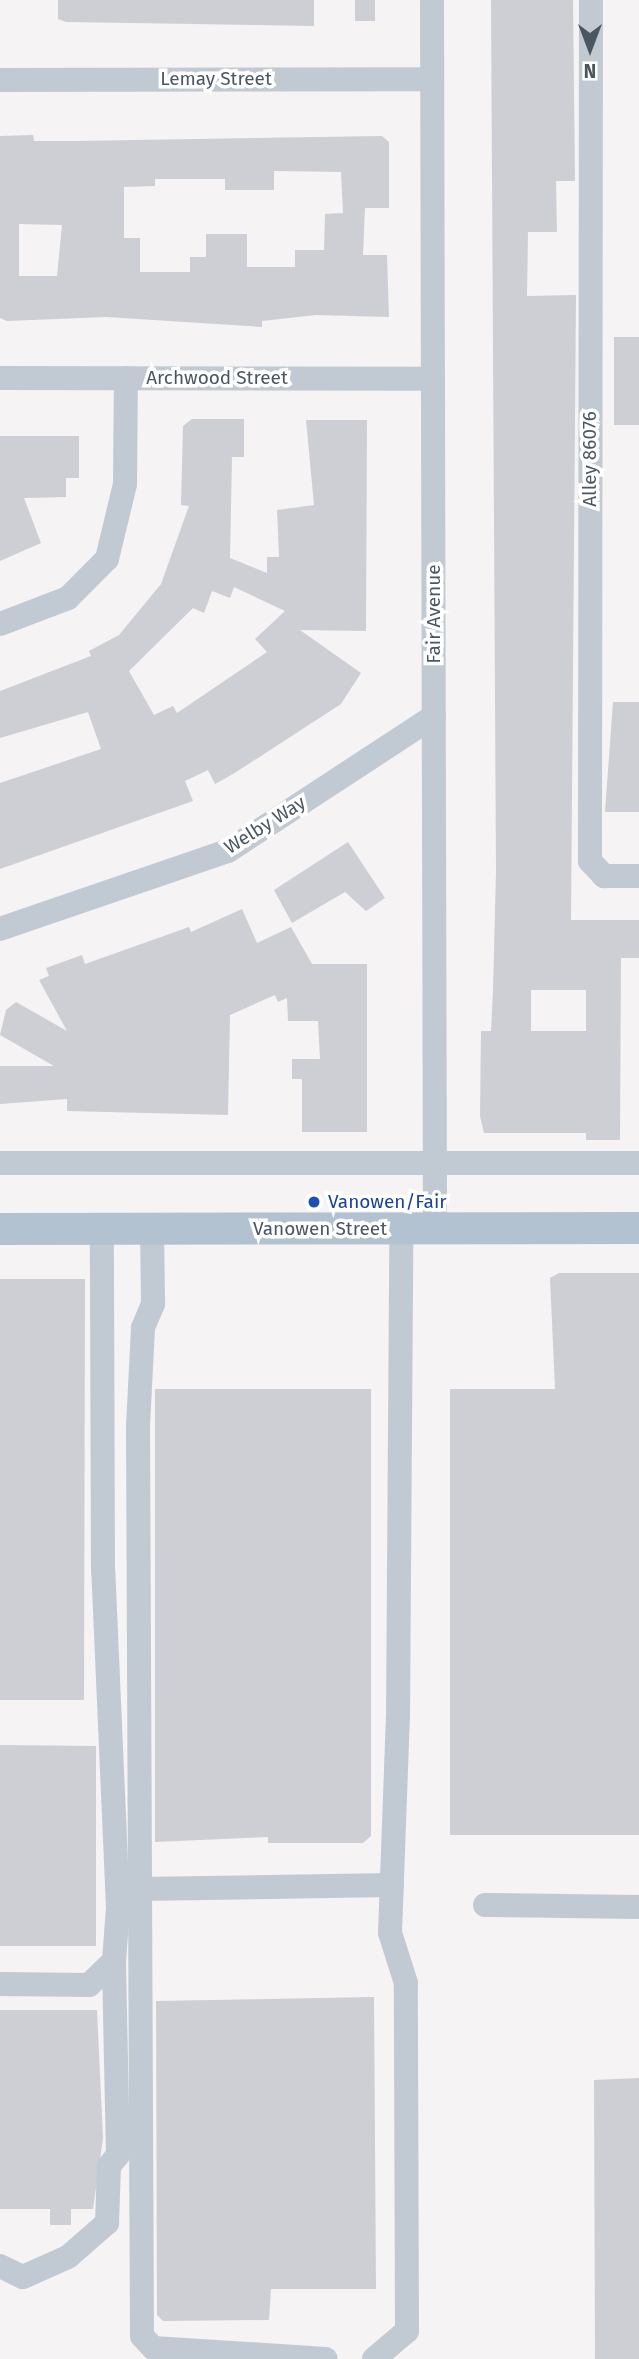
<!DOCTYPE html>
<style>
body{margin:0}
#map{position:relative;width:639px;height:2359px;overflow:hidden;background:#f5f3f3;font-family:"Fira Sans",sans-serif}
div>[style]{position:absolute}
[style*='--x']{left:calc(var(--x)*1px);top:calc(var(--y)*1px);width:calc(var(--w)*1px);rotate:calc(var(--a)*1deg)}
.building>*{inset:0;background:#cdcfd5}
.minor>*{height:24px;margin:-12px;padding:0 12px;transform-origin:12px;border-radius:12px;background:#c1cad2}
.major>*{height:32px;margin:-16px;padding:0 16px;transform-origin:16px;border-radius:16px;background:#b3c2d1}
.dots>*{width:19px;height:19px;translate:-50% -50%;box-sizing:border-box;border:4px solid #fff;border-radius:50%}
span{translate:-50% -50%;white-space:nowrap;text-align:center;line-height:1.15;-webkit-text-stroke:7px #fff;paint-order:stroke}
.street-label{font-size:19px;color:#4a5661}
.transit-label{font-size:19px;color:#164399}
.left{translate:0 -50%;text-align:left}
.north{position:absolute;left:555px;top:14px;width:70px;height:70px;-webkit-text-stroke:5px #fff;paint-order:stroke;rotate:180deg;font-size:19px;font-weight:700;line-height:28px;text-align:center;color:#4a5661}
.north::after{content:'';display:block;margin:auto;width:24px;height:32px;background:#4a5661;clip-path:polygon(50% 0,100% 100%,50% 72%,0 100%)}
</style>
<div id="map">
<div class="building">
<div style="clip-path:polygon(58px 0,314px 0,314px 26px,66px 22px,58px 19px)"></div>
<div style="clip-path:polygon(355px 0,375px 0,375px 21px,355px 21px)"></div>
<div style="clip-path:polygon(evenodd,491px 0,573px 0,575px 181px,556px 181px,557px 232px,528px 232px,527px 296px,576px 295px,571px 920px,639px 920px,639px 958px,621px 958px,620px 1140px,586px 1140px,586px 1133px,484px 1133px,480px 1116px,481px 1031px,491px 1031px,493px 991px,496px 871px,491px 0,531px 990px,586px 990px,586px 1031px,531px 1031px,531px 990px)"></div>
<div style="clip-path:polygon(evenodd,33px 135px,34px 141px,75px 141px,382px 136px,389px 142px,389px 208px,365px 208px,363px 255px,387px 255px,389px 317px,316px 315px,262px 321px,262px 327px,106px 317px,7px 321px,0 318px,0 136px,33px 135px,274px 171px,341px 172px,343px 213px,325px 214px,324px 250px,295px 250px,295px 267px,247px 267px,247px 234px,206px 234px,206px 257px,190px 257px,190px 272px,140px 272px,140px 238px,124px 238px,124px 187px,155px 186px,155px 179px,225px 179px,225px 190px,274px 190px,274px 171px,33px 135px,19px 224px,62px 225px,57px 276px,19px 276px,19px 224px)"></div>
<div style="clip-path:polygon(614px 337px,639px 337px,639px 425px,614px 425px)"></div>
<div style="clip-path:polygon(evenodd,244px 419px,244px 457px,232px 457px,230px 558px,267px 573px,267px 557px,279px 557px,277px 510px,314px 505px,306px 420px,367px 420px,366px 631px,300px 630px,361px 673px,341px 704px,233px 774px,215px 784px,208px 770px,185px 781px,193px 801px,0 869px,0 783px,101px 749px,88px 712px,0 738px,0 691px,91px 656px,89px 651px,119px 635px,161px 584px,189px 506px,181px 505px,183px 426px,192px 419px,244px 419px,234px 587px,285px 611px,255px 639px,267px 652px,177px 713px,173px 706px,154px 715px,129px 671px,193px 608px,204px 613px,212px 591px,230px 598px,234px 587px)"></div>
<div style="clip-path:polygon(0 436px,79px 436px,79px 478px,66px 478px,66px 497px,24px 498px,41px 543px,0 561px)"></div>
<div style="clip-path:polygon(613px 702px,639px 702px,639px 812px,605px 812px)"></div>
<div style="clip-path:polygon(348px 842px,385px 898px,366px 911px,345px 892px,292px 923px,274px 890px)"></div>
<div style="clip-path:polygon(242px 909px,257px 943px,291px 927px,312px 964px,367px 964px,367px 1132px,302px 1132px,302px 1079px,292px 1079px,292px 1059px,320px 1059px,318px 1021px,288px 1021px,287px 998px,278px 1002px,275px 995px,230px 1015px,228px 1115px,67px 1111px,67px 1099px,0 1104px,0 1066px,54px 1066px,0 1035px,6px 1010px,16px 1002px,67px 1031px,39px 980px,49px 976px,46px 968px,82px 955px,85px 964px,189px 927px,191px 932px)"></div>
<div style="clip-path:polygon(559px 1273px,639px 1273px,639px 1835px,450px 1835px,450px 1389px,555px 1389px,550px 1278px)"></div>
<div style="clip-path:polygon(0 1279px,85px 1279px,84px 1700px,0 1700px)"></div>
<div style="clip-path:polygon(155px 1389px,371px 1389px,371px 1836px,363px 1843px,268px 1843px,268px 1837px,155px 1842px)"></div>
<div style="clip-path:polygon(0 1745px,96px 1746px,96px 1946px,0 1946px)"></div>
<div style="clip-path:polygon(374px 1997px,376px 2289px,271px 2289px,269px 2320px,163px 2321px,157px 2315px,156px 2001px)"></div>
<div style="clip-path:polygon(0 2010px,97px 2010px,103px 2138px,93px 2209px,71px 2209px,71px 2225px,50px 2225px,50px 2209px,0 2209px)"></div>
<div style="clip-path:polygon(639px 2078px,639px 2359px,595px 2359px,594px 2080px)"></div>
</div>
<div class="minor">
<div style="--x:432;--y:0;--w:1229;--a:89.86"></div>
<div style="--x:591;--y:0;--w:861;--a:90.07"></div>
<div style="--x:590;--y:861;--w:21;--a:47"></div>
<div style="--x:604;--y:876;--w:35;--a:0"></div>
<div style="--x:0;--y:80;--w:432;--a:-0.1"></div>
<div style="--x:0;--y:378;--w:433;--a:0.1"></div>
<div style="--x:0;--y:624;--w:73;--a:-20.9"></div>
<div style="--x:68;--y:598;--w:55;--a:-45"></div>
<div style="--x:107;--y:559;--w:77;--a:-76.5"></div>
<div style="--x:125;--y:484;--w:106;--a:-89.5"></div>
<div style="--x:0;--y:929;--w:241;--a:-18.9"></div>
<div style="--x:228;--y:851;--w:246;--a:-33.2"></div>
<div style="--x:0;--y:1163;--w:639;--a:0"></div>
<div style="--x:152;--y:1229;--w:75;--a:89.2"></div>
<div style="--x:153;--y:1304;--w:26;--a:113"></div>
<div style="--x:143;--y:1328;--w:98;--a:92.9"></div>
<div style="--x:138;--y:1426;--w:910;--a:89.75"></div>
<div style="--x:142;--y:2336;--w:16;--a:47"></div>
<div style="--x:153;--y:2348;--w:173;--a:3.6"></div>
<div style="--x:138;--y:1889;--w:254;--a:-0.9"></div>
<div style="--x:485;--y:1905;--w:154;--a:0.7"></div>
<div style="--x:0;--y:1984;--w:89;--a:0.6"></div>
<div style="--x:89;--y:1985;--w:35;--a:-44"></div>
<div style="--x:114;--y:1961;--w:53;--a:-85.7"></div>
<div style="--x:118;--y:1908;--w:337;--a:-92.5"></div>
<div style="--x:103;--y:1571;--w:342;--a:-90.2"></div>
<div style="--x:0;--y:2266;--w:25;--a:26"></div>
<div style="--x:23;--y:2277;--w:49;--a:-24"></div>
<div style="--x:68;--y:2257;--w:52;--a:-41.1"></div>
<div style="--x:107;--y:2223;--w:57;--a:-88"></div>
<div style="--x:109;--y:2166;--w:14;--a:-51"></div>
<div style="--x:118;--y:2155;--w:194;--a:-91.2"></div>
<div style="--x:374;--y:2359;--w:43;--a:-40.3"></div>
<div style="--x:407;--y:2331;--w:348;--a:-90.2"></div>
<div style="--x:406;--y:1983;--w:52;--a:-107.7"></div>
<div style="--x:390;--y:1933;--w:217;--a:-87.9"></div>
<div style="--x:398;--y:1716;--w:487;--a:-89.6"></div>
</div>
<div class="major">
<div style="--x:0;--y:1229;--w:639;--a:-0.09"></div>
</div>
<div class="dots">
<div style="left:314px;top:1202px;background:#1a4fb4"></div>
</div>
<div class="street-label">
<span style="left:216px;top:79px">Lemay Street</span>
<span style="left:217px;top:378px">Archwood Street</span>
<span style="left:590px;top:459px;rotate:-90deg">Alley 86076</span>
<span style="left:434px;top:614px;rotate:-90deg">Fair Avenue</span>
<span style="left:265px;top:825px;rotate:-32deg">Welby Way</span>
<span style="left:320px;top:1229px">Vanowen Street</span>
</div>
<div class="transit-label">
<span class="left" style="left:328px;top:1202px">Vanowen/Fair</span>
</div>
<div class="north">N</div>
</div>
